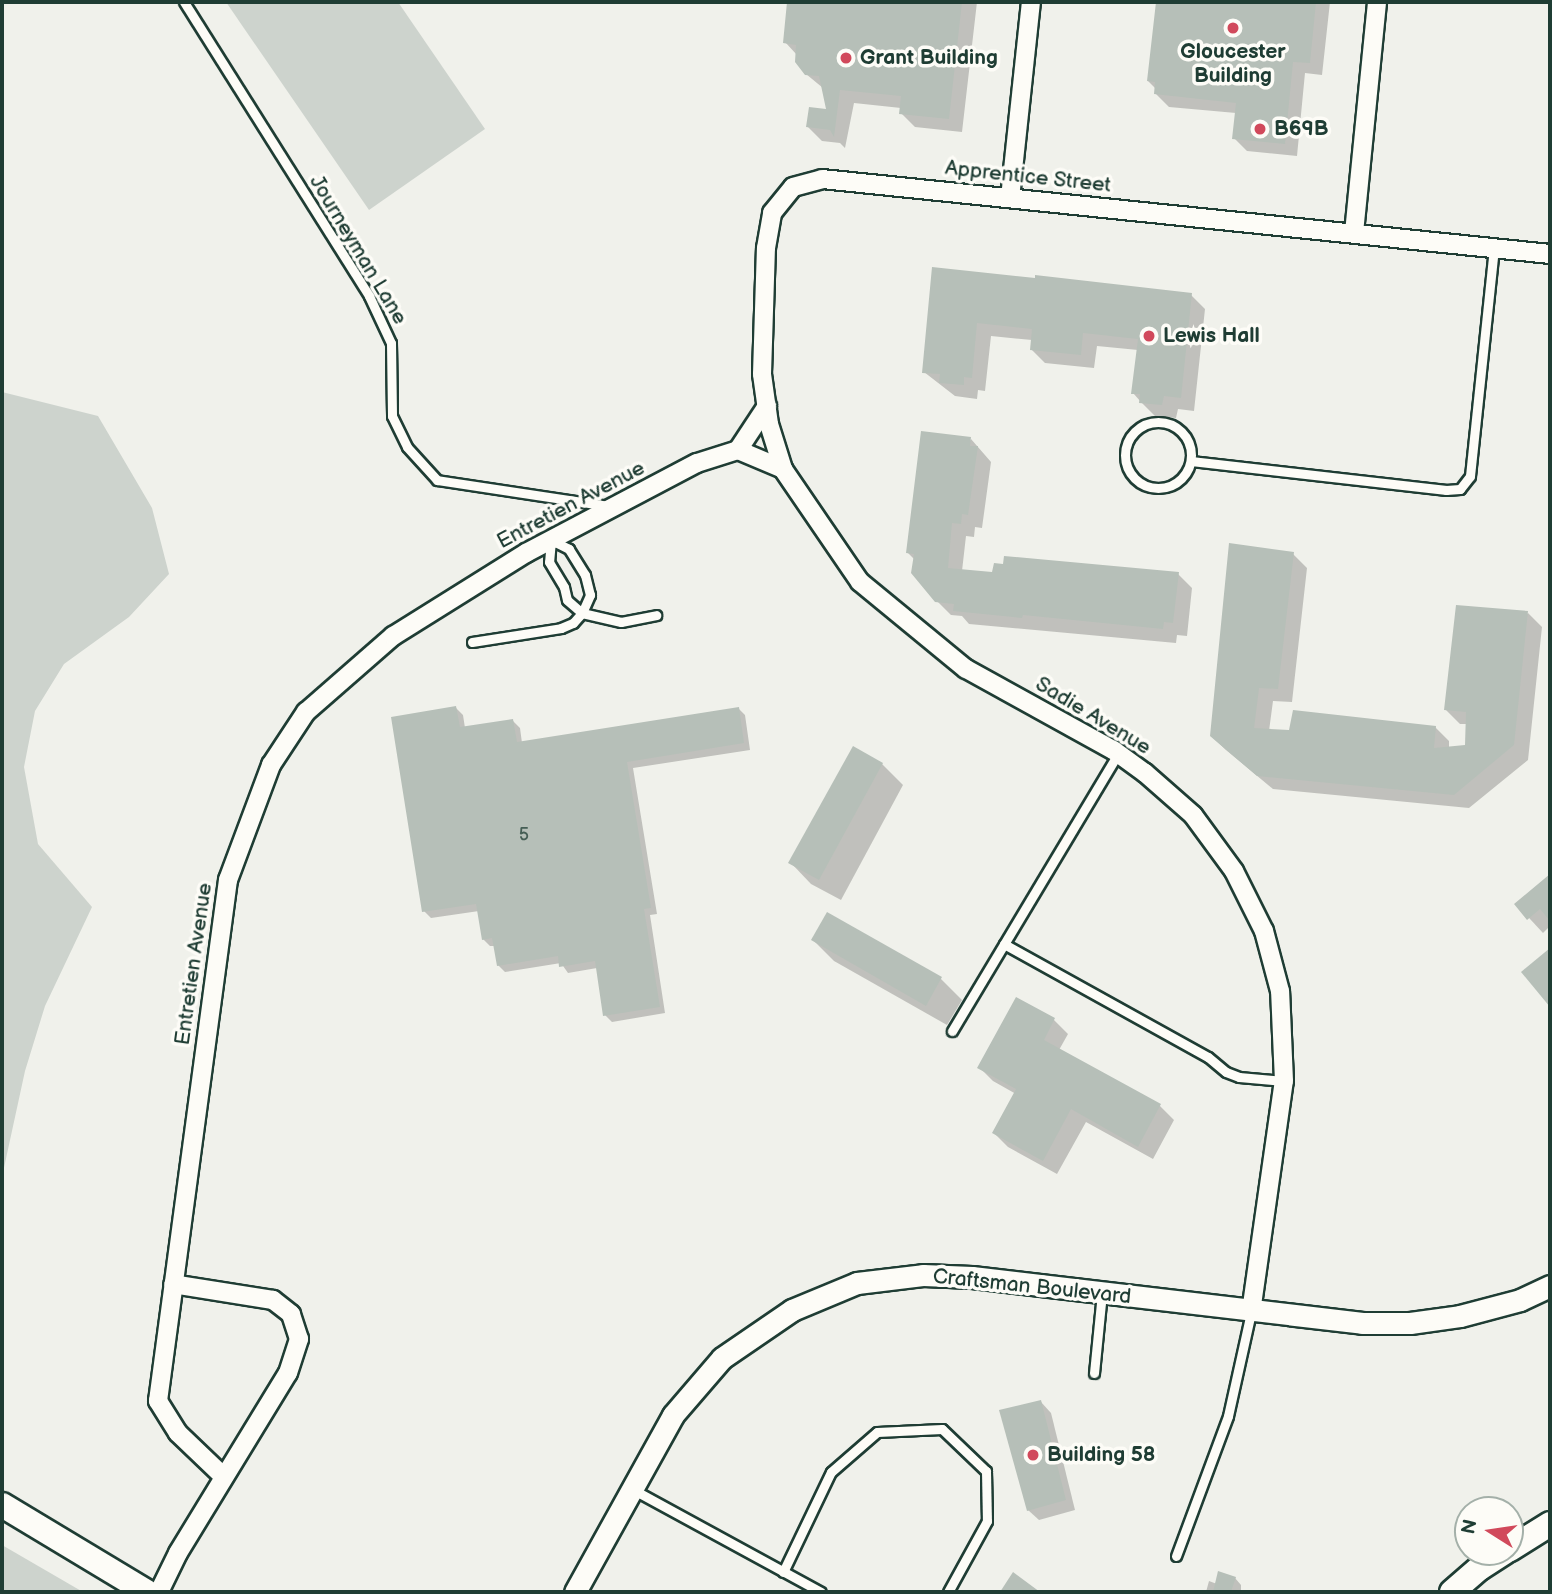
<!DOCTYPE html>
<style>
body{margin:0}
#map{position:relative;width:1552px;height:1594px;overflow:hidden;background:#f0f1eb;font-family:"Balsamiq Sans",sans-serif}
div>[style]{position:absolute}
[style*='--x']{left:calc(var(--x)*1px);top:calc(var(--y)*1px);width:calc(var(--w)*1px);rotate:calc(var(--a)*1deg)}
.green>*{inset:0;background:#cdd3cd}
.shadow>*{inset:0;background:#0003}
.building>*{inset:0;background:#b6bfb8}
.roads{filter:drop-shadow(2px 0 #1f3d34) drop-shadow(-2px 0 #1f3d34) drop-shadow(0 2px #1f3d34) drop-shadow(0 -2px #1f3d34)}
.service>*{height:9px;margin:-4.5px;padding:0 4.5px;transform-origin:4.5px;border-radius:4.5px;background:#fdfcf7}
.service>.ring{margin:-4.5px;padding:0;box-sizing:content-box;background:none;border:9px solid #fdfcf7;border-radius:50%}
.minor>*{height:18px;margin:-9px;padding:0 9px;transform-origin:9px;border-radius:9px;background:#fdfcf7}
.tertiary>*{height:21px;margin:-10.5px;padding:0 10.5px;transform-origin:10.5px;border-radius:10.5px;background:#fdfcf7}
.secondary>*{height:24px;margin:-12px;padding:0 12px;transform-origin:12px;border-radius:12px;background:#fdfcf7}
.dots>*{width:19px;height:19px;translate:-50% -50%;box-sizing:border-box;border:4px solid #fdfcf7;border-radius:50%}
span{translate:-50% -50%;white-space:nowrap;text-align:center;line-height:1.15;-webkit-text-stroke:7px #fdfcf7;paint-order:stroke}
.number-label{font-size:18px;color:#455e55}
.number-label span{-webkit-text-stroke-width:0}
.poi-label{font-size:21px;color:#1f3d34;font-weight:700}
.left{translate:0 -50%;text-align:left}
.street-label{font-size:21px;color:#1f3d34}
.frame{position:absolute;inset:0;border:4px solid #1f3d34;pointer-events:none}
.north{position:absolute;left:1454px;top:1496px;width:70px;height:70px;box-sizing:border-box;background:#fdfcf7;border:2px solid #a4b0a9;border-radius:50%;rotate:282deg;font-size:19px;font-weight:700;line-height:28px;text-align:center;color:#1f3d34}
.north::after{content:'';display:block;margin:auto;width:24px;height:32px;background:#d1495b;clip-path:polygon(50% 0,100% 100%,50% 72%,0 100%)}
</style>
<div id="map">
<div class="green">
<div style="clip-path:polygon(226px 2px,398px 2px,485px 129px,369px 210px)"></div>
<div style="clip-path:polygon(2px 392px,98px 416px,152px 508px,169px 574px,129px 617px,64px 664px,35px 711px,24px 767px,38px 844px,92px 907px,45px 1006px,25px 1071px,2px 1177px)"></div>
<div style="clip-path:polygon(2px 1545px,83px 1592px,2px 1592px)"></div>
</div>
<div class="shadow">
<div style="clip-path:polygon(789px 2px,977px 2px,962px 132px,915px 127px,901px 113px,901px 108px,854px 103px,845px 148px,840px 143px,822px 141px,808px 127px,828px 111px,823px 88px,806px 74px,797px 55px,785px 42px)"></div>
<div style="clip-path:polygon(1159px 2px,1330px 2px,1322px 75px,1305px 73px,1297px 156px,1247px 151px,1234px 138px,1236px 113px,1169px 107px,1156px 94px,1156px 89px,1148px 81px)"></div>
<div style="clip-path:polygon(934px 269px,1191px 295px,1205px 309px,1194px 411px,1178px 409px,1176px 418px,1155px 416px,1141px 402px,1133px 393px,1138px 350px,1097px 346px,1094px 368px,1045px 363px,1031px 349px,1032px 340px,991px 336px,985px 391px,978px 390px,977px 399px,955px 396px,924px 372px)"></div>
<div style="clip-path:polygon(971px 439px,991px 462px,982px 528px,975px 527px,974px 537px,966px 536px,962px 571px,994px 574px,1178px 574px,1192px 588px,1187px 636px,1177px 635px,1176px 643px,969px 624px,962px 616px,951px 615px,937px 601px,915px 560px,907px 552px)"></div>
<div style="clip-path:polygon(1293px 554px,1307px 568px,1292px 702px,1273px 701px,1269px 731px,1435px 727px,1449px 741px,1449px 748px,1467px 746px,1468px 724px,1460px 724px,1446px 710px,1528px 613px,1542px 627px,1528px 760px,1469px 808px,1273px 789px,1226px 750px,1211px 736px)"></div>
<div style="clip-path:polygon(456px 708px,463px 715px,465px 728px,513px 721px,520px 728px,522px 743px,738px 708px,745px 715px,750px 750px,633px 768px,657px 914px,650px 915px,665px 1013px,612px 1022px,605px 1015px,597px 968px,568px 973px,561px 963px,505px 972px,498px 965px,495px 946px,490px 946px,483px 939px,479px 911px,431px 918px,424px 911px)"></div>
<div style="clip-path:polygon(882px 764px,903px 785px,841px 900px,811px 884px,791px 863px)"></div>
<div style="clip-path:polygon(1550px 876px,1550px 926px,1543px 933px,1517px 905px)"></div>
<div style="clip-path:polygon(827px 914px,941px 979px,962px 1000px,947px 1025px,834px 961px,813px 940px)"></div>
<div style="clip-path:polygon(1017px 999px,1054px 1020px,1068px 1034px,1059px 1050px,1160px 1106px,1174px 1120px,1153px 1159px,1086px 1122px,1057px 1174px,1008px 1147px,994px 1133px,1016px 1094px,993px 1081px,979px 1067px)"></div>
<div style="clip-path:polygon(1041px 1402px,1051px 1413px,1075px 1510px,1039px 1520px,1028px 1510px)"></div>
<div style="clip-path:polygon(1235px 1578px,1241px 1585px,1241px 1592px,1206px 1592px,1209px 1581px,1217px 1584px)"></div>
</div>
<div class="building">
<div style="clip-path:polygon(787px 2px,962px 2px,949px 119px,899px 114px,901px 96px,840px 90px,834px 137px,830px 130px,806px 127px,809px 107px,826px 109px,819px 76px,805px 75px,795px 62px,796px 45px,783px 43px)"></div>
<div style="clip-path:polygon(1156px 2px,1316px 2px,1310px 63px,1293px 62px,1285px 144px,1232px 139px,1236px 103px,1154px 94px,1155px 82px,1147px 81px)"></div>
<div style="clip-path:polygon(932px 267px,1035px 278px,1035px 275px,1192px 293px,1181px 398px,1164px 396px,1162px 405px,1139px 403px,1140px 394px,1131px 394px,1138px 339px,1083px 333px,1081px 355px,1030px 350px,1032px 329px,977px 323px,972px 378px,964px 377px,964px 385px,939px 383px,940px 374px,922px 373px)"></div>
<div style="clip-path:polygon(921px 431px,971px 437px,970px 446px,978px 446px,968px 515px,962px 514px,961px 524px,952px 523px,948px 568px,992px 572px,994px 563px,1003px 564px,1004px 556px,1179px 572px,1173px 623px,1164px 622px,1163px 629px,1023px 615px,1022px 618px,953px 611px,954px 604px,935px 602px,911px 573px,914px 554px,906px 553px)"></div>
<div style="clip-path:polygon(1229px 543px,1294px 552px,1278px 689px,1259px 688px,1254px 728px,1289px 730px,1293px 710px,1436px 726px,1434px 748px,1465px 745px,1466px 712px,1444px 710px,1456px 605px,1528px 611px,1514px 745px,1454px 795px,1257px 776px,1210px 736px)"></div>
<div style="clip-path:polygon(456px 706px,460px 727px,513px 719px,517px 742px,739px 707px,744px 743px,627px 762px,651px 908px,644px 909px,660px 1007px,603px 1016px,595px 961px,559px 967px,558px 956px,497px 966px,492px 938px,482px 940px,476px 904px,422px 912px,391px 717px)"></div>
<div style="clip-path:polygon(853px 746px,883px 763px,819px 880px,788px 863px)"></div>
<div style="clip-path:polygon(1550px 874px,1550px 921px,1540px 909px,1527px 920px,1514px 904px)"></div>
<div style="clip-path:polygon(827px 912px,942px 977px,926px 1006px,811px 940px)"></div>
<div style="clip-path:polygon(1550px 948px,1550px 1007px,1521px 972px)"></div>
<div style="clip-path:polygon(1016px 997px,1055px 1018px,1044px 1040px,1161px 1104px,1138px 1147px,1071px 1109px,1043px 1161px,992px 1133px,1016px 1089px,977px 1068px)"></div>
<div style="clip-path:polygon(1041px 1400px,1066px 1500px,1027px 1511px,999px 1410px)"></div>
<div style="clip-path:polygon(1218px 1571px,1236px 1577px,1231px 1592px,1213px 1592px)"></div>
<div style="clip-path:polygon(1013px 1572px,1040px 1592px,1000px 1592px)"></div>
</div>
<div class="roads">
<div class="service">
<div style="--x:184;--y:2;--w:347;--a:57.8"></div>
<div style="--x:369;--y:296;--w:52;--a:64.9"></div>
<div style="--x:391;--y:343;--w:73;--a:89.2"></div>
<div style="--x:392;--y:416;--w:34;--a:64"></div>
<div style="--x:407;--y:447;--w:45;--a:47.7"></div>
<div style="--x:437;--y:480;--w:174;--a:8.6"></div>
<div class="ring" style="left:1125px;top:422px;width:57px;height:57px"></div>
<div style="--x:1191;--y:461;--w:257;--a:6.5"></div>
<div style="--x:1446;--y:490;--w:14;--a:-4"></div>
<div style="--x:1460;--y:489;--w:16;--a:-52"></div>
<div style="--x:1470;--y:476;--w:229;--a:-84"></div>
<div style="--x:472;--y:642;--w:90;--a:-8.9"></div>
<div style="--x:561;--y:628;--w:13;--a:-23"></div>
<div style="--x:573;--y:623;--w:13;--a:-48"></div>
<div style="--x:582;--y:613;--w:20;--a:-66"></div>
<div style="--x:590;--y:595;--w:21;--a:-104"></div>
<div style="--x:585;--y:575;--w:31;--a:-122"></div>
<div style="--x:569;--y:549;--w:20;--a:-153"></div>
<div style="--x:551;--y:540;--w:22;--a:95"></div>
<div style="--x:549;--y:562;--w:29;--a:59"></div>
<div style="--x:564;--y:587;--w:13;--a:77"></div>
<div style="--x:567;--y:600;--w:20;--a:41"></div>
<div style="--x:582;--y:613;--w:40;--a:13"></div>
<div style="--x:621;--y:622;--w:36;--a:-11"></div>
<div style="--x:1004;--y:944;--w:233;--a:29"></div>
<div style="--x:1208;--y:1057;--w:23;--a:40"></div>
<div style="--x:1226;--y:1072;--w:14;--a:21"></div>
<div style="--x:1239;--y:1077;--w:45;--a:5.1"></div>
<div style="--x:952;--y:1031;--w:323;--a:-59.1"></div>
<div style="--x:1094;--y:1373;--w:80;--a:-84.3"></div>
<div style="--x:632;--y:1489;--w:215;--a:28.6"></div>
<div style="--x:1176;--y:1556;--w:149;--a:-69.6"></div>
<div style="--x:1228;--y:1416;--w:107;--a:-77.5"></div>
<div style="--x:783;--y:1572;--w:111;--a:-64.4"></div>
<div style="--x:831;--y:1472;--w:61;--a:-41"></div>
<div style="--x:877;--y:1432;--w:65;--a:-2.6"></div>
<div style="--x:942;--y:1429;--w:61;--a:43.7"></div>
<div style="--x:986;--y:1471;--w:50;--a:88.9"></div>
<div style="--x:987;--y:1521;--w:81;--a:118.8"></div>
</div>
<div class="minor">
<div style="--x:1010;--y:198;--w:197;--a:-83.9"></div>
<div style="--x:1354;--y:233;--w:232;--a:-84.3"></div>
<div style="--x:738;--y:450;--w:53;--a:-56.6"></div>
<div style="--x:1251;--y:1312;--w:233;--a:-81.9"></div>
<div style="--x:1284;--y:1081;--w:90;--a:-92.5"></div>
<div style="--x:1280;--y:991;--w:62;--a:-104.9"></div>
<div style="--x:1264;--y:931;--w:67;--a:-116.6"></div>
<div style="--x:1234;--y:871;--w:69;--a:-126.2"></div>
<div style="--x:1193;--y:815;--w:64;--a:-138.8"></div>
<div style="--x:1145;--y:773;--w:39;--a:-144"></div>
<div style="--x:1113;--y:750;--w:168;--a:-151.1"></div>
<div style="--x:966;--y:669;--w:137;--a:-140.6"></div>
<div style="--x:860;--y:582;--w:137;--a:-124.3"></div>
<div style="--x:783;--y:469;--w:47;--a:-107.3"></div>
<div style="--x:769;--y:424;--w:50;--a:-98"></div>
<div style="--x:762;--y:374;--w:126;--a:-88.2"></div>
<div style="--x:766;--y:248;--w:36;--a:-80"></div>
<div style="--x:772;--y:213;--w:33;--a:-51"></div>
<div style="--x:793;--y:187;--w:30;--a:-15"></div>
<div style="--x:822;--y:179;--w:732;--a:5.88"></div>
<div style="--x:224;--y:1477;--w:64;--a:-136.3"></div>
<div style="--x:178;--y:1433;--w:38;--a:-122"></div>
<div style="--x:158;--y:1401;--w:526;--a:-82.35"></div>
<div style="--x:228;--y:880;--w:123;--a:-69.5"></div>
<div style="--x:271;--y:765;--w:64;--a:-56.6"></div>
<div style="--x:306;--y:712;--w:116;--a:-41.1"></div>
<div style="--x:393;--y:636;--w:157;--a:-32"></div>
<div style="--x:526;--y:553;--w:193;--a:-27.8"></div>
<div style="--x:697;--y:463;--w:43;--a:-17.6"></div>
<div style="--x:738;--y:450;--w:49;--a:22.9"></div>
<div style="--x:159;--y:1592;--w:43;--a:-64"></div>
<div style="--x:178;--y:1553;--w:211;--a:-58.6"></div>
<div style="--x:288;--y:1373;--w:36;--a:-72"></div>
<div style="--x:299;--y:1339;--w:26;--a:-108"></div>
<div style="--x:291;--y:1314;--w:23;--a:-142"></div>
<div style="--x:273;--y:1300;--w:101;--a:-170.9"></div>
</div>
<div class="tertiary">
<div style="--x:575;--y:1592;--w:202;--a:-61"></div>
<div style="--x:673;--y:1415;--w:75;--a:-49.3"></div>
<div style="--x:722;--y:1358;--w:85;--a:-34.4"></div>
<div style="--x:792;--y:1310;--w:70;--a:-22.6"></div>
<div style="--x:857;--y:1283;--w:66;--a:-6.9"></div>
<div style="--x:923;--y:1275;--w:49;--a:2.3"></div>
<div style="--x:972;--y:1277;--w:393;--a:6.7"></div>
<div style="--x:1362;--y:1323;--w:48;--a:0"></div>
<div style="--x:1410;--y:1323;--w:50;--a:-8"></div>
<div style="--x:1460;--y:1316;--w:62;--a:-14.9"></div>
<div style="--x:1520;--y:1300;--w:33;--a:-25"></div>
</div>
<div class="secondary">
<div style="--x:2;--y:1505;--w:169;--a:31"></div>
<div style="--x:1510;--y:1549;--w:47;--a:-32"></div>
<div style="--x:1452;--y:1592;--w:37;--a:-41"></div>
<div style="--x:1480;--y:1568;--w:30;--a:-33"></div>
</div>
</div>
<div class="dots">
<div style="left:1233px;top:28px;background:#d1495b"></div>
<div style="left:846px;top:58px;background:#d1495b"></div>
<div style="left:1260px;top:129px;background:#d1495b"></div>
<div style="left:1149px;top:336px;background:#d1495b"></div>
<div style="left:1033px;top:1455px;background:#d1495b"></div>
</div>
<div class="number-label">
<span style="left:524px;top:835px">5</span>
</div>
<div class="poi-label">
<span style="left:1233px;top:64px">Gloucester<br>Building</span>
<span class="left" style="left:860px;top:58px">Grant Building</span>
<span class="left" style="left:1274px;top:129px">B69B</span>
<span class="left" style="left:1163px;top:336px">Lewis Hall</span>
<span class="left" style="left:1047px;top:1455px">Building 58</span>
</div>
<div class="street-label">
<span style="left:1028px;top:177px;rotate:6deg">Apprentice Street</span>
<span style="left:358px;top:250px;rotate:59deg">Journeyman Lane</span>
<span style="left:571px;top:505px;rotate:-28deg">Entretien Avenue</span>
<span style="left:1093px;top:716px;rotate:31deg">Sadie Avenue</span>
<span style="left:194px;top:964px;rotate:-82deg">Entretien Avenue</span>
<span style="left:1032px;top:1287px;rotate:6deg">Craftsman Boulevard</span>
</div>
<div class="frame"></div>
<div class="north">N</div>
</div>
